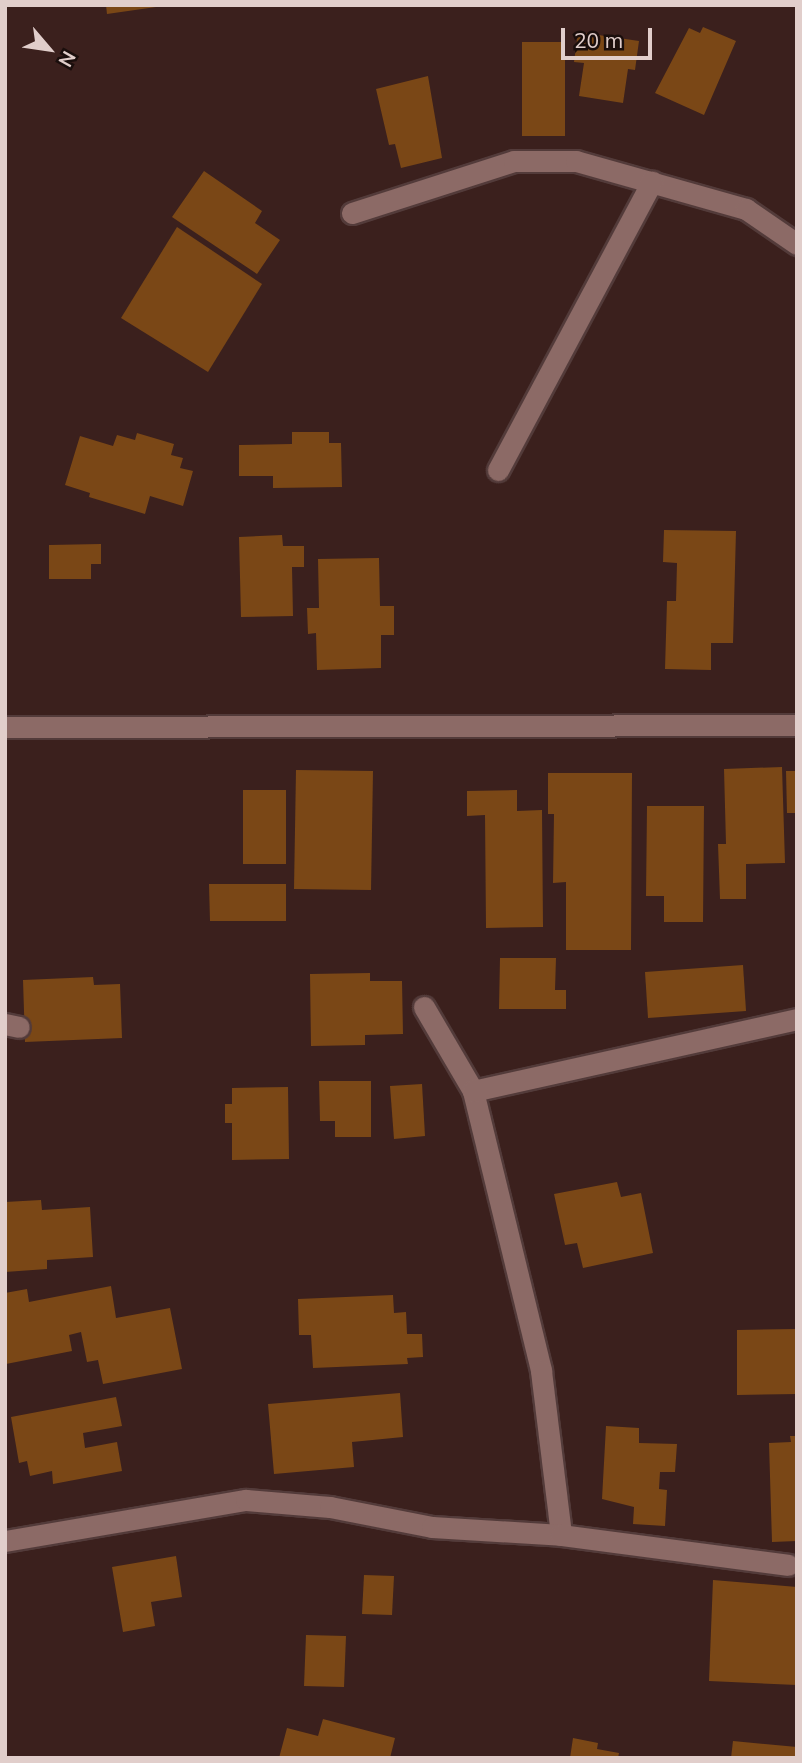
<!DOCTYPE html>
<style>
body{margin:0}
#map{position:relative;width:802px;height:1763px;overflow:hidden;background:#3b201d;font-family:Mulish,sans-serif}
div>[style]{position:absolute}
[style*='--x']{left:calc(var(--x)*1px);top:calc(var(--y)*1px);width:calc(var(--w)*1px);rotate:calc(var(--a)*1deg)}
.building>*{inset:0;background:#7a4716}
.roads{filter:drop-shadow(2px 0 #533b3a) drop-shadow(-2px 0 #533b3a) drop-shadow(0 2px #533b3a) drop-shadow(0 -2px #533b3a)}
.minor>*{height:21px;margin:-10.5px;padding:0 10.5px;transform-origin:10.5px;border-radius:10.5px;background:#8c6a66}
span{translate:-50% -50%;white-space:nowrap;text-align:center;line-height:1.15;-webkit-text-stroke:7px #1a0e0c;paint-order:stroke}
.frame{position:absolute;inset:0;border:7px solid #e1cecb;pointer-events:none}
.north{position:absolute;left:14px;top:14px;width:70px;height:70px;-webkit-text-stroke:5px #1a0e0c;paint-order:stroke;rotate:119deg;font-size:19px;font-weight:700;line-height:28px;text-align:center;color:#e1cecb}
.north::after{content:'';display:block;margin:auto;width:24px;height:32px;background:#e1cecb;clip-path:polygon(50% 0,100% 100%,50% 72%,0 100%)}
.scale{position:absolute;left:561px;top:28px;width:91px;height:32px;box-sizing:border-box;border:4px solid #e1cecb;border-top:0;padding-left:9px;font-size:21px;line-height:24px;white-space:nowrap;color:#e1cecb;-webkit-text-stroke:5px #1a0e0c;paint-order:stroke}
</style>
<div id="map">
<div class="building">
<div style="clip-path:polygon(106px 5px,156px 5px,156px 7px,107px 14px)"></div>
<div style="clip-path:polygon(703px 27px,736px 41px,704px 115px,655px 93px,689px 28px,700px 33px)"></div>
<div style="clip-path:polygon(578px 32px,639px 41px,635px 70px,628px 69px,623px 103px,579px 96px,584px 63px,574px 62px)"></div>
<div style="clip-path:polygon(522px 42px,565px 42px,565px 136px,522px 136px)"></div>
<div style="clip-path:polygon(428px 76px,442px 158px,401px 168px,395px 144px,389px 145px,376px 89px)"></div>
<div style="clip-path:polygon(204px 171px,262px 211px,255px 223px,280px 240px,257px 274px,172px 217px)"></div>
<div style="clip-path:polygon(177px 227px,262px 284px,208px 372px,121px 318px)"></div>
<div style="clip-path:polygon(292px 432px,329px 432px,329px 443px,341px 443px,342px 487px,273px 488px,273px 476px,239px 476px,239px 445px,292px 444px)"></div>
<div style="clip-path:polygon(137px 433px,174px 444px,171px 455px,183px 458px,180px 468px,193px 471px,183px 506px,150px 496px,145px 514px,89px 497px,90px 493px,65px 485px,80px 436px,113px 446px,117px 435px,135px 440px)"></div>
<div style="clip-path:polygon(664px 530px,736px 531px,733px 643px,711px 643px,711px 670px,665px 669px,667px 601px,676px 601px,677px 563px,663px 562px)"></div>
<div style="clip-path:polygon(282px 535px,283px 546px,304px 546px,304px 567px,292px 567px,293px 616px,241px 617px,239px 537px)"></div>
<div style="clip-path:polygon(101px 544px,101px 564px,91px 564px,91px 579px,49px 579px,49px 545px)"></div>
<div style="clip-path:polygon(379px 558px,380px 606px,394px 606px,394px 635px,381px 635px,381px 668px,317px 670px,316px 633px,308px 634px,307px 608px,319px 608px,318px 559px)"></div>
<div style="clip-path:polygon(782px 767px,785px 863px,746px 864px,746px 899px,720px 899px,718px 844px,726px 844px,724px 769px)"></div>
<div style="clip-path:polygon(296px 770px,373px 771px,371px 890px,294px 889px)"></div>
<div style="clip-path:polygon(786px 771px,797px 771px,797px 813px,787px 813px)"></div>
<div style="clip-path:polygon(548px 773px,632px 773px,631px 950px,566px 950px,566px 882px,553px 883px,554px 814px,548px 814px)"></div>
<div style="clip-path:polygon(243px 790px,286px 790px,286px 864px,243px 864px)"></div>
<div style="clip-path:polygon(517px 790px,517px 811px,542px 810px,543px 927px,486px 928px,485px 815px,467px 816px,467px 791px)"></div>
<div style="clip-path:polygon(647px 806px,704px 806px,703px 922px,664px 922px,664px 896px,646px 896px)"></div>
<div style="clip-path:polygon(209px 884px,286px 884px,286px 921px,210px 921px)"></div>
<div style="clip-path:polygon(500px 958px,556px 958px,555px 990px,566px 990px,566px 1009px,499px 1009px)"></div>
<div style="clip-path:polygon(743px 965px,746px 1011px,648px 1018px,645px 972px)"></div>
<div style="clip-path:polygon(370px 973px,370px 981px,402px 981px,403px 1034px,365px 1035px,365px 1045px,311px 1046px,310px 974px)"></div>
<div style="clip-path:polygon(93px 977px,94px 985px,120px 984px,122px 1038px,25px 1042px,23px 980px)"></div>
<div style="clip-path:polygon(319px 1081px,371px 1081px,371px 1137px,335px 1137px,335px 1121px,320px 1121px)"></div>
<div style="clip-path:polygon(422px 1084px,425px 1136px,394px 1139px,390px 1086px)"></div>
<div style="clip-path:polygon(288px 1087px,289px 1159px,232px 1160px,232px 1123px,225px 1123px,225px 1104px,232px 1104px,232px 1088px)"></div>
<div style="clip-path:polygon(617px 1182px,621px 1197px,641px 1193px,653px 1253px,583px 1268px,577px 1243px,565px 1245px,554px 1194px)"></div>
<div style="clip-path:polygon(41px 1200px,42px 1210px,90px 1207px,93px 1257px,47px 1260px,47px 1269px,5px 1272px,5px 1202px)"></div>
<div style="clip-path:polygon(111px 1286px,116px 1318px,170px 1308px,182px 1369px,103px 1384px,98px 1360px,87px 1362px,81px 1332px,69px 1335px,72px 1351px,6px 1364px,5px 1293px,27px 1289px,29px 1302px)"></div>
<div style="clip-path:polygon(393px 1295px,394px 1313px,406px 1312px,407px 1334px,422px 1334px,423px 1357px,407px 1358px,408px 1364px,313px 1368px,311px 1335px,299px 1335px,298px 1299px)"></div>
<div style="clip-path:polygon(797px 1329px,797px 1394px,737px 1395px,737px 1330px)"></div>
<div style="clip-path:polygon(400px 1393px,403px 1437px,352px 1442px,354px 1467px,274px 1474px,268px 1404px)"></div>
<div style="clip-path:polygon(116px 1397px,122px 1426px,83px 1433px,85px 1448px,117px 1442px,122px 1471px,53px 1484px,52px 1471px,30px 1476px,27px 1461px,19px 1463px,11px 1417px)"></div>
<div style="clip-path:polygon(606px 1426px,639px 1428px,639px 1443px,677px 1444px,675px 1472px,660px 1472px,659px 1489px,667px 1490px,665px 1526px,633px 1524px,634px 1507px,602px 1499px)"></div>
<div style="clip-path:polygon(790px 1436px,797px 1436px,797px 1541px,772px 1542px,769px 1443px,791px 1442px)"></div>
<div style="clip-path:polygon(176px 1556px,182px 1597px,151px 1602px,155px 1626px,123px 1632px,112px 1567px)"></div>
<div style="clip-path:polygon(364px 1575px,394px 1576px,392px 1615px,362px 1614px)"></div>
<div style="clip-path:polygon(713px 1580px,797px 1587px,797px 1685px,709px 1681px)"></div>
<div style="clip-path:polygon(306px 1635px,346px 1636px,344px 1687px,304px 1686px)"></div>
<div style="clip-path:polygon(323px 1719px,395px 1738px,390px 1758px,279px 1758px,287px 1728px,318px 1736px)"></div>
<div style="clip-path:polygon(573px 1738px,598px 1743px,597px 1749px,619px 1753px,618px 1758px,570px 1758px)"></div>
<div style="clip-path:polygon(733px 1741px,797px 1747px,797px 1758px,731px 1758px)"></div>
</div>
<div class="roads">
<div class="minor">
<div style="--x:352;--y:213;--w:170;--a:-17.8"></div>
<div style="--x:514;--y:161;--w:62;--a:0"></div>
<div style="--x:576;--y:161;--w:177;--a:15.8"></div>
<div style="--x:746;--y:209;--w:62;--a:34.5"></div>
<div style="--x:498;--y:470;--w:327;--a:-61.9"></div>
<div style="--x:5;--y:727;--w:792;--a:-0.14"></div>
<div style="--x:424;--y:1007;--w:97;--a:59.7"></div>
<div style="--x:473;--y:1091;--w:288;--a:76.3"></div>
<div style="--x:541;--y:1371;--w:165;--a:83"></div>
<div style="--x:5;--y:1024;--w:14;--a:12"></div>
<div style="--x:473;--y:1091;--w:332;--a:-12.5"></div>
<div style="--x:5;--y:1541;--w:244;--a:-9.7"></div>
<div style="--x:246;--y:1500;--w:84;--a:4.8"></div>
<div style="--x:330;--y:1507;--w:104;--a:11.1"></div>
<div style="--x:432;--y:1527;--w:129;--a:3.5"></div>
<div style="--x:561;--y:1535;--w:229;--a:7.5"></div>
</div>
</div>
<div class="frame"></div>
<div class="north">N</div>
<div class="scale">20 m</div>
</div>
